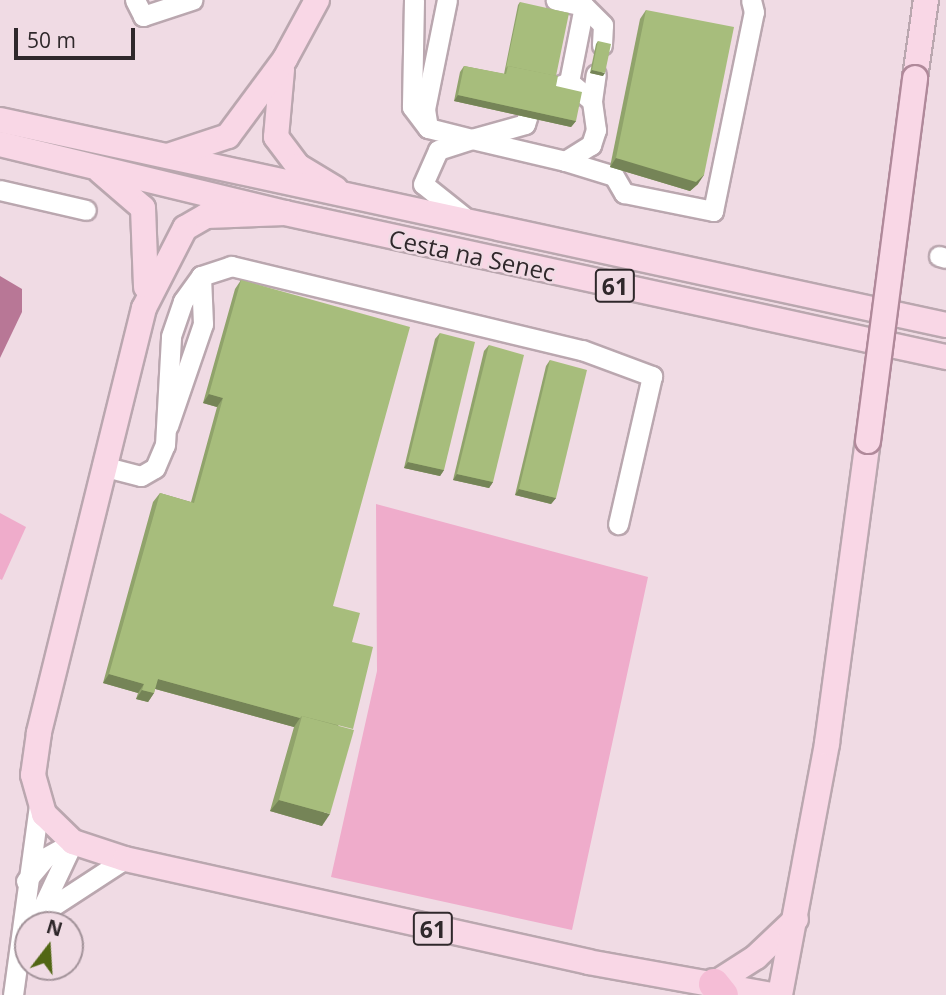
<!DOCTYPE html>
<style>
body{margin:0}
#map{position:relative;width:946px;height:995px;overflow:hidden;background:#f0dbe4;font-family:"Open Sans",sans-serif}
div>[style]{position:absolute}
[style*='--x']{left:calc(var(--x)*1px);top:calc(var(--y)*1px);width:calc(var(--w)*1px);rotate:calc(var(--a)*1deg)}
.green>*{inset:0;background:#efaccb}
.water>*{inset:0;background:#b87796}
.roads{filter:drop-shadow(2px 0 #baa7af) drop-shadow(-2px 0 #baa7af) drop-shadow(0 2px #baa7af) drop-shadow(0 -2px #baa7af)}
.minor>*{height:19px;margin:-9.5px;padding:0 9.5px;transform-origin:9.5px;border-radius:9.5px;background:#fff}
.major>*{height:24px;margin:-12px;padding:0 12px;transform-origin:12px;border-radius:12px;background:#f9d7e6}
.highway>*{height:30px;margin:-15px;padding:0 15px;transform-origin:15px;border-radius:15px;background:#f5bdd6}
.bridges{filter:drop-shadow(2px 0 #b0899a) drop-shadow(-2px 0 #b0899a) drop-shadow(0 2px #b0899a) drop-shadow(0 -2px #b0899a)}
.major-bridge>*{height:24px;margin:-12px;padding:0 12px;transform-origin:12px;border-radius:12px;background:#f9d7e6}
.wall>*{inset:0;background:#90a36b}
.shaded-wall>*{inset:0;background:#758457}
.building>*{inset:0;background:#a7bd7c}
span{translate:-50% -50%;white-space:nowrap;text-align:center;line-height:1.15;-webkit-text-stroke:5px #f0dbe4;paint-order:stroke}
.shield-label span{padding:2px 5px;background:#f0dbe4;border:2px solid;border-radius:5px;-webkit-text-stroke-width:0}
.shield-label{font-size:23px;color:#2f282b;font-weight:700}
.street-label{font-size:24px;color:#2f282b}
.north{position:absolute;left:14px;top:911px;width:70px;height:70px;box-sizing:border-box;background:#f0dbe4;border:2px solid #a3939a;border-radius:50%;rotate:17deg;font-size:19px;font-weight:700;line-height:28px;text-align:center;color:#2f282b}
.north::after{content:'';display:block;margin:auto;width:24px;height:32px;background:#516614;clip-path:polygon(50% 0,100% 100%,50% 72%,0 100%)}
.scale{position:absolute;left:14px;top:28px;width:121px;height:32px;box-sizing:border-box;border:4px solid #2f282b;border-top:0;padding-left:9px;font-size:21px;line-height:24px;white-space:nowrap;color:#2f282b;-webkit-text-stroke:5px #f0dbe4;paint-order:stroke}
</style>
<div id="map">
<div class="green">
<div style="clip-path:polygon(376px 504px,648px 577px,572px 930px,331px 877px,377px 671px)"></div>
<div style="clip-path:polygon(0 513px,26px 527px,2px 580px,0 579px)"></div>
</div>
<div class="water">
<div style="clip-path:polygon(0 276px,22px 289px,22px 312px,0 358px)"></div>
</div>
<div class="roads">
<div class="minor">
<div style="--x:135;--y:0;--w:18;--a:63"></div>
<div style="--x:143;--y:16;--w:52;--a:-18.1"></div>
<div style="--x:414;--y:0;--w:107;--a:91.1"></div>
<div style="--x:412;--y:107;--w:26;--a:53"></div>
<div style="--x:428;--y:128;--w:45;--a:14"></div>
<div style="--x:472;--y:139;--w:55;--a:-15.8"></div>
<div style="--x:525;--y:124;--w:29;--a:-72"></div>
<div style="--x:534;--y:96;--w:38;--a:-22"></div>
<div style="--x:569;--y:82;--w:77;--a:-78.8"></div>
<div style="--x:584;--y:6;--w:29;--a:-168"></div>
<div style="--x:584;--y:6;--w:27;--a:45"></div>
<div style="--x:603;--y:25;--w:20;--a:93"></div>
<div style="--x:592;--y:101;--w:27;--a:-82"></div>
<div style="--x:428;--y:128;--w:19;--a:-99"></div>
<div style="--x:425;--y:109;--w:111;--a:-78.6"></div>
<div style="--x:565;--y:161;--w:51;--a:17"></div>
<div style="--x:614;--y:176;--w:20;--a:60"></div>
<div style="--x:624;--y:193;--w:91;--a:11.4"></div>
<div style="--x:713;--y:211;--w:203;--a:-78.4"></div>
<div style="--x:754;--y:12;--w:12;--a:-104"></div>
<div style="--x:0;--y:190;--w:88;--a:13.1"></div>
<div style="--x:463;--y:216;--w:51;--a:-141.3"></div>
<div style="--x:423;--y:184;--w:37;--a:-66"></div>
<div style="--x:438;--y:150;--w:36;--a:-18"></div>
<div style="--x:472;--y:139;--w:96;--a:13.3"></div>
<div style="--x:565;--y:161;--w:31;--a:-32"></div>
<div style="--x:591;--y:145;--w:16;--a:-72"></div>
<div style="--x:596;--y:130;--w:29;--a:-98"></div>
<div style="--x:592;--y:101;--w:30;--a:-140"></div>
<div style="--x:939;--y:256;--w:7;--a:16"></div>
<div style="--x:168;--y:426;--w:108;--a:-71.1"></div>
<div style="--x:203;--y:324;--w:48;--a:-92.4"></div>
<div style="--x:102;--y:466;--w:40;--a:14.4"></div>
<div style="--x:141;--y:476;--w:16;--a:-30"></div>
<div style="--x:155;--y:468;--w:25;--a:-67"></div>
<div style="--x:165;--y:445;--w:109;--a:-86.8"></div>
<div style="--x:171;--y:336;--w:37;--a:-71"></div>
<div style="--x:183;--y:301;--w:31;--a:-54"></div>
<div style="--x:201;--y:276;--w:32;--a:-18"></div>
<div style="--x:231;--y:266;--w:361;--a:13.5"></div>
<div style="--x:582;--y:350;--w:75;--a:20.4"></div>
<div style="--x:652;--y:376;--w:152;--a:102.9"></div>
<div style="--x:26;--y:881;--w:31;--a:-50"></div>
<div style="--x:46;--y:857;--w:31;--a:-29"></div>
<div style="--x:42;--y:908;--w:73;--a:-64.8"></div>
<div style="--x:39;--y:915;--w:103;--a:-33.1"></div>
<div style="--x:13;--y:995;--w:192;--a:-82.2"></div>
</div>
<div class="major">
<div style="--x:282;--y:70;--w:67;--a:95.1"></div>
<div style="--x:276;--y:137;--w:36;--a:53"></div>
<div style="--x:298;--y:166;--w:44;--a:31.2"></div>
<div style="--x:915;--y:78;--w:79;--a:-82"></div>
<div style="--x:0;--y:120;--w:968;--a:12.23"></div>
<div style="--x:0;--y:144;--w:293;--a:13.6"></div>
<div style="--x:285;--y:213;--w:677;--a:12.29"></div>
<div style="--x:168;--y:156;--w:63;--a:-18.4"></div>
<div style="--x:228;--y:136;--w:96;--a:-53.5"></div>
<div style="--x:285;--y:59;--w:67;--a:-61.5"></div>
<div style="--x:101;--y:172;--w:55;--a:40.6"></div>
<div style="--x:143;--y:208;--w:79;--a:87.8"></div>
<div style="--x:285;--y:213;--w:79;--a:177.8"></div>
<div style="--x:206;--y:216;--w:24;--a:150"></div>
<div style="--x:185;--y:228;--w:90;--a:117.1"></div>
<div style="--x:144;--y:308;--w:438;--a:103.9"></div>
<div style="--x:39;--y:733;--w:42;--a:98.1"></div>
<div style="--x:33;--y:775;--w:41;--a:74.2"></div>
<div style="--x:44;--y:814;--w:40;--a:44"></div>
<div style="--x:73;--y:842;--w:55;--a:18.1"></div>
<div style="--x:125;--y:859;--w:474;--a:12.5"></div>
<div style="--x:588;--y:962;--w:187;--a:10.2"></div>
<div style="--x:714;--y:984;--w:50;--a:-32.7"></div>
<div style="--x:756;--y:957;--w:55;--a:-43.5"></div>
<div style="--x:780;--y:995;--w:256;--a:-79.4"></div>
<div style="--x:827;--y:743;--w:305;--a:-82.3"></div>
</div>
<div class="highway">
<div style="--x:714;--y:984;--w:14;--a:51"></div>
</div>
</div>
<div class="bridges">
<div class="major-bridge">
<div style="--x:868;--y:441;--w:366;--a:-82.6"></div>
</div>
</div>
<div class="wall">
<div style="clip-path:polygon(520px 2px,556px 76px,556px 86px,576px 121px,571px 127px,454px 101px,460px 72px,464px 66px,504px 74px,518px 5px)"></div>
<div style="clip-path:polygon(646px 10px,698px 184px,690px 191px,610px 167px,640px 19px)"></div>
<div style="clip-path:polygon(598px 41px,603px 76px,590px 73px,596px 44px)"></div>
<div style="clip-path:polygon(241px 280px,333px 606px,352px 642px,322px 826px,270px 811px,294px 727px,155px 689px,154px 693px,148px 702px,136px 699px,138px 693px,103px 683px,153px 502px,160px 493px,191px 502px,217px 407px,203px 403px,235px 289px)"></div>
<div style="clip-path:polygon(440px 333px,444px 470px,440px 476px,404px 468px,435px 339px)"></div>
<div style="clip-path:polygon(489px 345px,493px 482px,489px 488px,453px 480px,484px 351px)"></div>
<div style="clip-path:polygon(550px 360px,556px 498px,551px 504px,515px 495px,546px 366px)"></div>
</div>
<div class="shaded-wall">
<div style="clip-path:polygon(592px 70px,605px 73px,603px 76px,590px 73px)"></div>
<div style="clip-path:polygon(458px 95px,576px 121px,571px 127px,454px 101px)"></div>
<div style="clip-path:polygon(616px 158px,704px 175px,698px 184px,690px 191px,610px 167px)"></div>
<div style="clip-path:polygon(209px 394px,223px 398px,217px 407px,203px 403px)"></div>
<div style="clip-path:polygon(408px 462px,444px 470px,440px 476px,404px 468px)"></div>
<div style="clip-path:polygon(457px 474px,493px 482px,489px 488px,453px 480px)"></div>
<div style="clip-path:polygon(519px 489px,556px 498px,551px 504px,515px 495px)"></div>
<div style="clip-path:polygon(109px 674px,144px 684px,138px 693px,103px 683px)"></div>
<div style="clip-path:polygon(158px 679px,300px 718px,294px 727px,152px 688px)"></div>
<div style="clip-path:polygon(142px 690px,154px 693px,148px 702px,136px 699px)"></div>
<div style="clip-path:polygon(279px 800px,330px 814px,322px 826px,270px 811px)"></div>
</div>
<div class="building">
<div style="clip-path:polygon(520px 2px,569px 13px,556px 76px,508px 66px,506px 68px)"></div>
<div style="clip-path:polygon(646px 10px,734px 27px,704px 175px,696px 182px,616px 158px)"></div>
<div style="clip-path:polygon(598px 41px,611px 44px,605px 73px,592px 70px)"></div>
<div style="clip-path:polygon(464px 66px,506px 74px,508px 66px,558px 76px,556px 86px,582px 92px,576px 121px,458px 95px)"></div>
<div style="clip-path:polygon(241px 280px,410px 327px,333px 606px,360px 613px,352px 642px,373px 647px,353px 729px,302px 716px,300px 718px,158px 679px,154px 693px,142px 690px,144px 684px,109px 674px,160px 493px,194px 503px,223px 398px,209px 394px)"></div>
<div style="clip-path:polygon(440px 333px,475px 342px,444px 470px,408px 462px)"></div>
<div style="clip-path:polygon(489px 345px,524px 355px,493px 482px,457px 474px)"></div>
<div style="clip-path:polygon(550px 360px,587px 370px,556px 498px,519px 489px)"></div>
<div style="clip-path:polygon(302px 716px,354px 730px,330px 814px,279px 800px)"></div>
</div>
<div class="shield-label">
<span style="left:615px;top:286px">61</span>
<span style="left:433px;top:929px">61</span>
</div>
<div class="street-label">
<span style="left:472px;top:255px;rotate:12deg">Cesta na Senec</span>
</div>
<div class="north">N</div>
<div class="scale">50 m</div>
</div>
